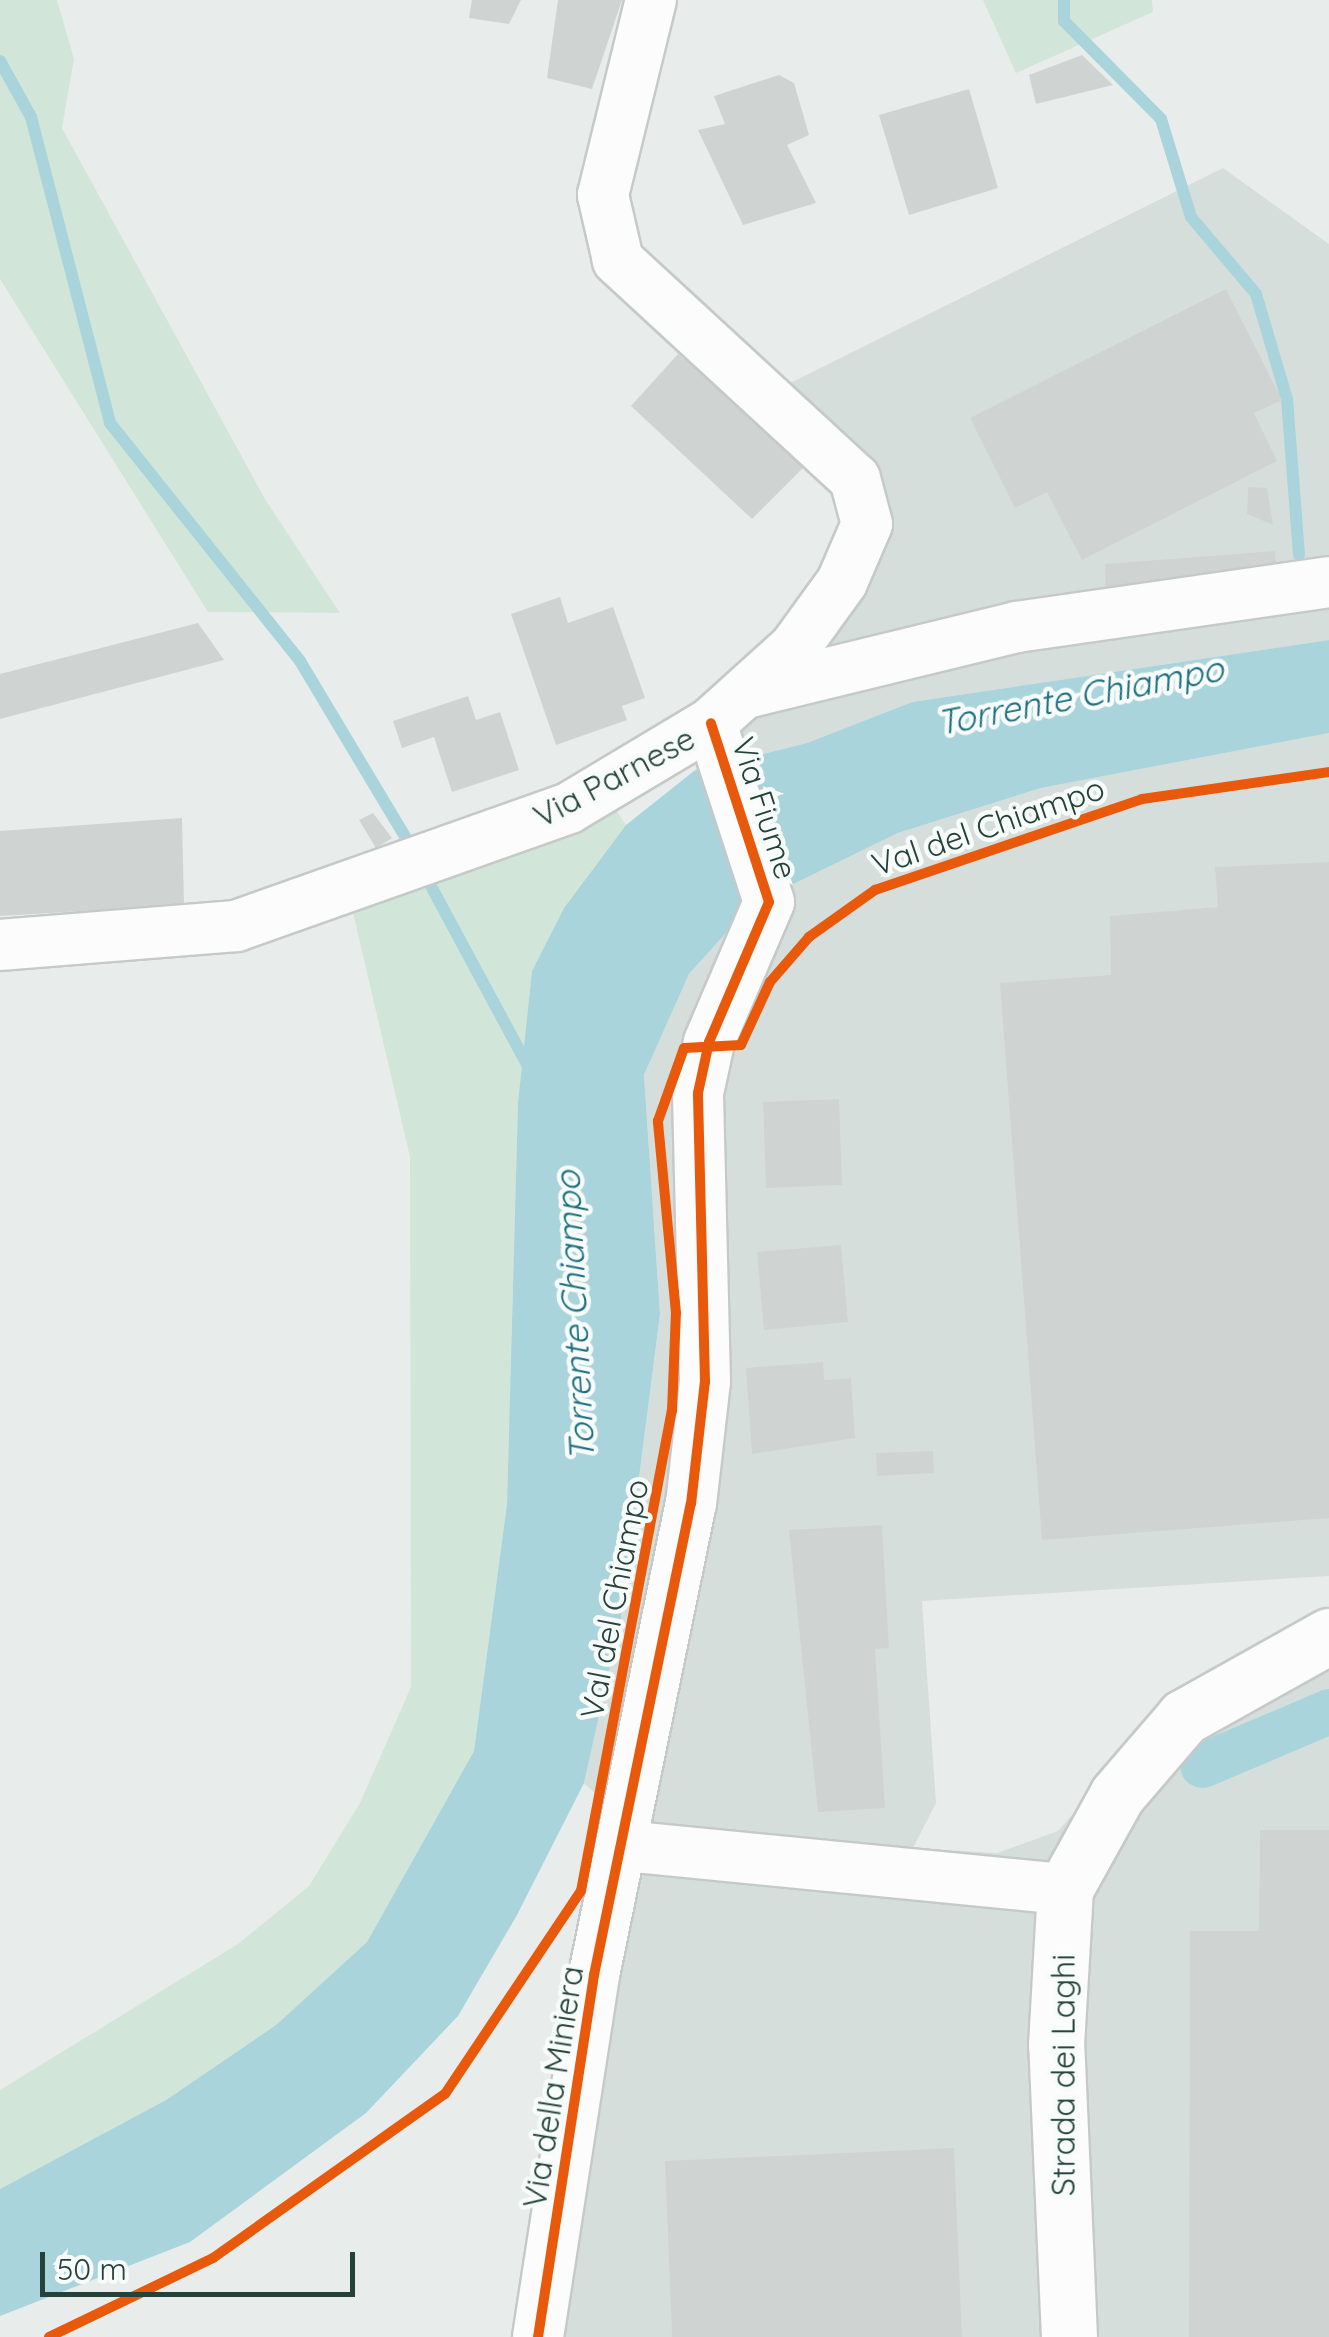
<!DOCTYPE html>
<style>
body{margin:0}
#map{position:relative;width:1329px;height:2337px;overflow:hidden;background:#e8edeb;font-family:Quicksand,sans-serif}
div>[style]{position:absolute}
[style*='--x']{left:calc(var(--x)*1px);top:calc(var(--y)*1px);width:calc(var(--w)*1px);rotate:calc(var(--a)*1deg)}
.built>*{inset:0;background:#d6dedb}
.green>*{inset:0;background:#d1e6d8}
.water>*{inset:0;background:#a9d4db}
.stream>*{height:12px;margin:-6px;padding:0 6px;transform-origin:6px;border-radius:6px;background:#a9d4db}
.canal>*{height:45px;margin:-22.5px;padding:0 22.5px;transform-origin:22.5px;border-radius:22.5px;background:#a9d4db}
.building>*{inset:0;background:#cfd4d2}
.roads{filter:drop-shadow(2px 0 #c5cac8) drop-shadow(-2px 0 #c5cac8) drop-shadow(0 2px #c5cac8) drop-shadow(0 -2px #c5cac8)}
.minor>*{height:50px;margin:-25px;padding:0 25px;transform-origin:25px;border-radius:25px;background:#fcfcfc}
.tertiary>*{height:55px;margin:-27.5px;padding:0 27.5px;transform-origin:27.5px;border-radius:27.5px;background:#fcfcfc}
.cycleway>*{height:10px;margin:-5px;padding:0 5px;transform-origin:5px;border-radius:5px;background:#e8590c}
span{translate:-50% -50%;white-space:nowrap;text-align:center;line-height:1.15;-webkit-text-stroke:9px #f7fbf9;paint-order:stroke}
.street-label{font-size:32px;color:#24423a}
.water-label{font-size:35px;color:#1c6f80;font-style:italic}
.scale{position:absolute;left:40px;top:2252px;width:315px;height:45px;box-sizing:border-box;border:5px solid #24423a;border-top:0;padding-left:12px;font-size:30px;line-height:35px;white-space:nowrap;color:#24423a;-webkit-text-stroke:8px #f7fbf9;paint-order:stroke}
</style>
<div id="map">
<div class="built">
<div style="clip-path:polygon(1223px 168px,1329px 244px,1329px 640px,912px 702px,807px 743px,694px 771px,812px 619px,850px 519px,816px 467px,752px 402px)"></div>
<div style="clip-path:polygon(1329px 733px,1329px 1576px,922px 1601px,936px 1803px,913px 1848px,997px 1853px,1058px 1831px,1147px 1729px,1235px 1654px,1329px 1616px,1329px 2337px,519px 2337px,605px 1803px,584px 1783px,621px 1618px,660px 1314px,644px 1075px,689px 974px,752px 904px,898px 833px,1041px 788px)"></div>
</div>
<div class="green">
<div style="clip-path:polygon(0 0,57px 0,74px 59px,62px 128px,265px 499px,340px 613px,208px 612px,0 279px)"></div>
<div style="clip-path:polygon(983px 0,1152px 0,1153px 12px,1016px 73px)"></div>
<div style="clip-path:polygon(599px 784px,626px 825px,564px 908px,532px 971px,518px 1102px,507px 1504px,474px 1751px,367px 1942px,276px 2025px,166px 2100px,0 2189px,0 2090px,238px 1944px,309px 1886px,360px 1803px,411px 1687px,410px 1157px,347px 887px)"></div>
</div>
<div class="water">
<div style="clip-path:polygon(1329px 640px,1329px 733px,1041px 788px,898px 833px,752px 904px,689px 974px,644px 1075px,660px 1314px,621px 1618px,584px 1783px,517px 1915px,458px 2016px,366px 2113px,190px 2242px,0 2316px,0 2189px,166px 2100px,276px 2025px,367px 1942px,474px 1751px,507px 1504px,518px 1102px,532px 971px,564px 908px,626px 825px,694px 771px,807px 743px,912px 702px)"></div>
</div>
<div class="stream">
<div style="--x:1064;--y:0;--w:21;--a:90"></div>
<div style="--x:1064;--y:21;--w:138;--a:45.3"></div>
<div style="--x:1161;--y:119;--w:102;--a:73"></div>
<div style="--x:1191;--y:217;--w:101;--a:49.8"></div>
<div style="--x:1256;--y:294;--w:109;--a:73.6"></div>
<div style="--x:1287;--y:399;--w:156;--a:85.6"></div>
<div style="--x:0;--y:61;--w:64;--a:61"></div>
<div style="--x:31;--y:117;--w:316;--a:75.5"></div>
<div style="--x:110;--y:423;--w:305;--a:51.4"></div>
<div style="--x:300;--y:661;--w:209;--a:59.1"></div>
<div style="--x:432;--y:888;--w:207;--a:61.7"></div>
</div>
<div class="canal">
<div style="--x:1202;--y:1765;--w:138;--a:-23"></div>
</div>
<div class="building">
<div style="clip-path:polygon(472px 0,521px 0,509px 24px,469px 18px)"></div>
<div style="clip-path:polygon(558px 0,622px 0,592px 89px,547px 78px)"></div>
<div style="clip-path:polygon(1082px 55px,1113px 85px,1036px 104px,1029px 75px)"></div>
<div style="clip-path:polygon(779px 75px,794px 83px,809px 135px,787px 145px,816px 203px,743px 225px,698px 130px,725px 124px,714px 96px)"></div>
<div style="clip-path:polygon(969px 89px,998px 188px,909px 215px,879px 115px)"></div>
<div style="clip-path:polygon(1226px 289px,1282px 400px,1254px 413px,1277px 461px,1082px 560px,1047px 492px,1015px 508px,970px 418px)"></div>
<div style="clip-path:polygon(678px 354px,809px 462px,752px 519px,631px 406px)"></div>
<div style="clip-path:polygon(1248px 487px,1267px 488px,1273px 525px,1247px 514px)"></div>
<div style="clip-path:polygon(1275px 551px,1278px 582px,1106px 604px,1105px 564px)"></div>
<div style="clip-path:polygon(560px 597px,568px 623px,613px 607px,645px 698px,622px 706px,627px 720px,556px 745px,511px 614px)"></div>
<div style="clip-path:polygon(198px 623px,224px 660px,0 719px,0 674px)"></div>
<div style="clip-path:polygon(468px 696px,476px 720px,500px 712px,519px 770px,452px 792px,434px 737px,402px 748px,393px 721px)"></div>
<div style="clip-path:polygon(373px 813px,392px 838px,376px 848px,359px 820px)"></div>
<div style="clip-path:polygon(182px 818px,184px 905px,0 916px,0 831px)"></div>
<div style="clip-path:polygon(1329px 862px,1329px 1518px,1042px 1540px,1000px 983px,1111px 975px,1110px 916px,1218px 907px,1215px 867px)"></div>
<div style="clip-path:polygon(839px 1099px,842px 1185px,766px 1188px,763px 1102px)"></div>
<div style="clip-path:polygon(841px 1245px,848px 1322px,764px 1330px,757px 1252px)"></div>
<div style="clip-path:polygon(823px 1362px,824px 1380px,851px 1378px,855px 1438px,752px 1454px,746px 1368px)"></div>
<div style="clip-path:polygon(933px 1451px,934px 1473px,877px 1476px,876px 1453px)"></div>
<div style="clip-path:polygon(882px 1525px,889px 1648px,875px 1649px,885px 1808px,818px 1812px,789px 1530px)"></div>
<div style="clip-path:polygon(1260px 1830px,1329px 1830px,1329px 2337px,1189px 2337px,1190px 1931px,1259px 1931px)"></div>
<div style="clip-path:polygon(954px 2148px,962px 2337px,672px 2337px,665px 2161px)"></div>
</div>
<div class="roads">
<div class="minor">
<div style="--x:750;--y:692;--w:275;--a:-13.7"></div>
<div style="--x:1017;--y:627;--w:315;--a:-8.2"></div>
<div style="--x:0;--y:945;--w:237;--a:-4.6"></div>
<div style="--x:236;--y:926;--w:353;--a:-19.5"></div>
<div style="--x:569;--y:808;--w:165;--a:-30.9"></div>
<div style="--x:711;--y:723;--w:113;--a:-42.1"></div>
<div style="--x:795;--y:647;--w:80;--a:-54.1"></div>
<div style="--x:842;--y:582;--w:63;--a:-66.7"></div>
<div style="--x:867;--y:524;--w:47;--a:-104.9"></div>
<div style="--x:855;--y:479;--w:323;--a:-137.3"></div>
<div style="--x:618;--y:260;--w:67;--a:-103"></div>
<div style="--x:603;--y:195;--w:201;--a:-76.2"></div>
<div style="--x:625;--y:1846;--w:442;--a:5.6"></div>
<div style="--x:538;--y:2337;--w:366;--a:-81.2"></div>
<div style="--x:594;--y:1975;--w:481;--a:-78.4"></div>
<div style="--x:691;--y:1504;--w:123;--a:-83.5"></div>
<div style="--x:705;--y:1382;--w:289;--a:-91.4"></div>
<div style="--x:698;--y:1093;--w:52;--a:-77.8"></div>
<div style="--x:709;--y:1042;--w:152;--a:-66.8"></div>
<div style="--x:769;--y:902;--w:188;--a:-108"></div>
</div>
<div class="tertiary">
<div style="--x:1069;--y:2337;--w:292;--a:-92.5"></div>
<div style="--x:1056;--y:2045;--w:156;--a:-86.7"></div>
<div style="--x:1065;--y:1889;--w:107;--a:-61"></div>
<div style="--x:1117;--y:1795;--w:103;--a:-49.3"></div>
<div style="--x:1184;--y:1717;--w:166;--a:-29.2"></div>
</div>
</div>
<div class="cycleway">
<div style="--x:49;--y:2337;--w:182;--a:-25.7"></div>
<div style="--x:213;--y:2258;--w:284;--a:-35.3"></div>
<div style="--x:445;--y:2094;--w:244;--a:-56.2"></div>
<div style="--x:581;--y:1891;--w:489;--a:-79.3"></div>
<div style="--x:672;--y:1411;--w:98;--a:-87.7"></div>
<div style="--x:676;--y:1313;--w:193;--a:-95.4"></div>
<div style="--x:658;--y:1121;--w:77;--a:-70.4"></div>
<div style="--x:684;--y:1048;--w:57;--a:-3"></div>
<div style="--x:741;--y:1045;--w:69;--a:-65.3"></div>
<div style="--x:770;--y:982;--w:60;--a:-49.1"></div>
<div style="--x:809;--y:937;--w:81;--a:-35.5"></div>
<div style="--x:875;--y:890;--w:282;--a:-18.8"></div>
<div style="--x:1142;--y:799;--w:189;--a:-8.2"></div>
<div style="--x:538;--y:2337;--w:366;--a:-81.2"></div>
<div style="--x:594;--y:1975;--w:481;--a:-78.4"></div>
<div style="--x:691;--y:1504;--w:123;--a:-83.5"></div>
<div style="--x:705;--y:1382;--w:289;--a:-91.4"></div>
<div style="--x:698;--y:1093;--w:52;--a:-77.8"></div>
<div style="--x:709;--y:1042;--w:152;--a:-66.8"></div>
<div style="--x:769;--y:902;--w:188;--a:-108"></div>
</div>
<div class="street-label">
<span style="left:614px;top:777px;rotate:-28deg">Via Parnese</span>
<span style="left:765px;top:808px;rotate:72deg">Via Fiume</span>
<span style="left:988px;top:826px;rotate:-19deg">Val del Chiampo</span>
<span style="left:614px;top:1599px;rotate:-79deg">Val del Chiampo</span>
<span style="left:1063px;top:2075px;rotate:-90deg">Strada dei Laghi</span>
<span style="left:553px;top:2087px;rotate:-81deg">Via della Miniera</span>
</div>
<div class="water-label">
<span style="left:1080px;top:695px;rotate:-11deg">Torrente Chiampo</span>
<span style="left:574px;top:1316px;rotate:-93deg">Torrente Chiampo</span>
</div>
<div class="scale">50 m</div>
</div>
